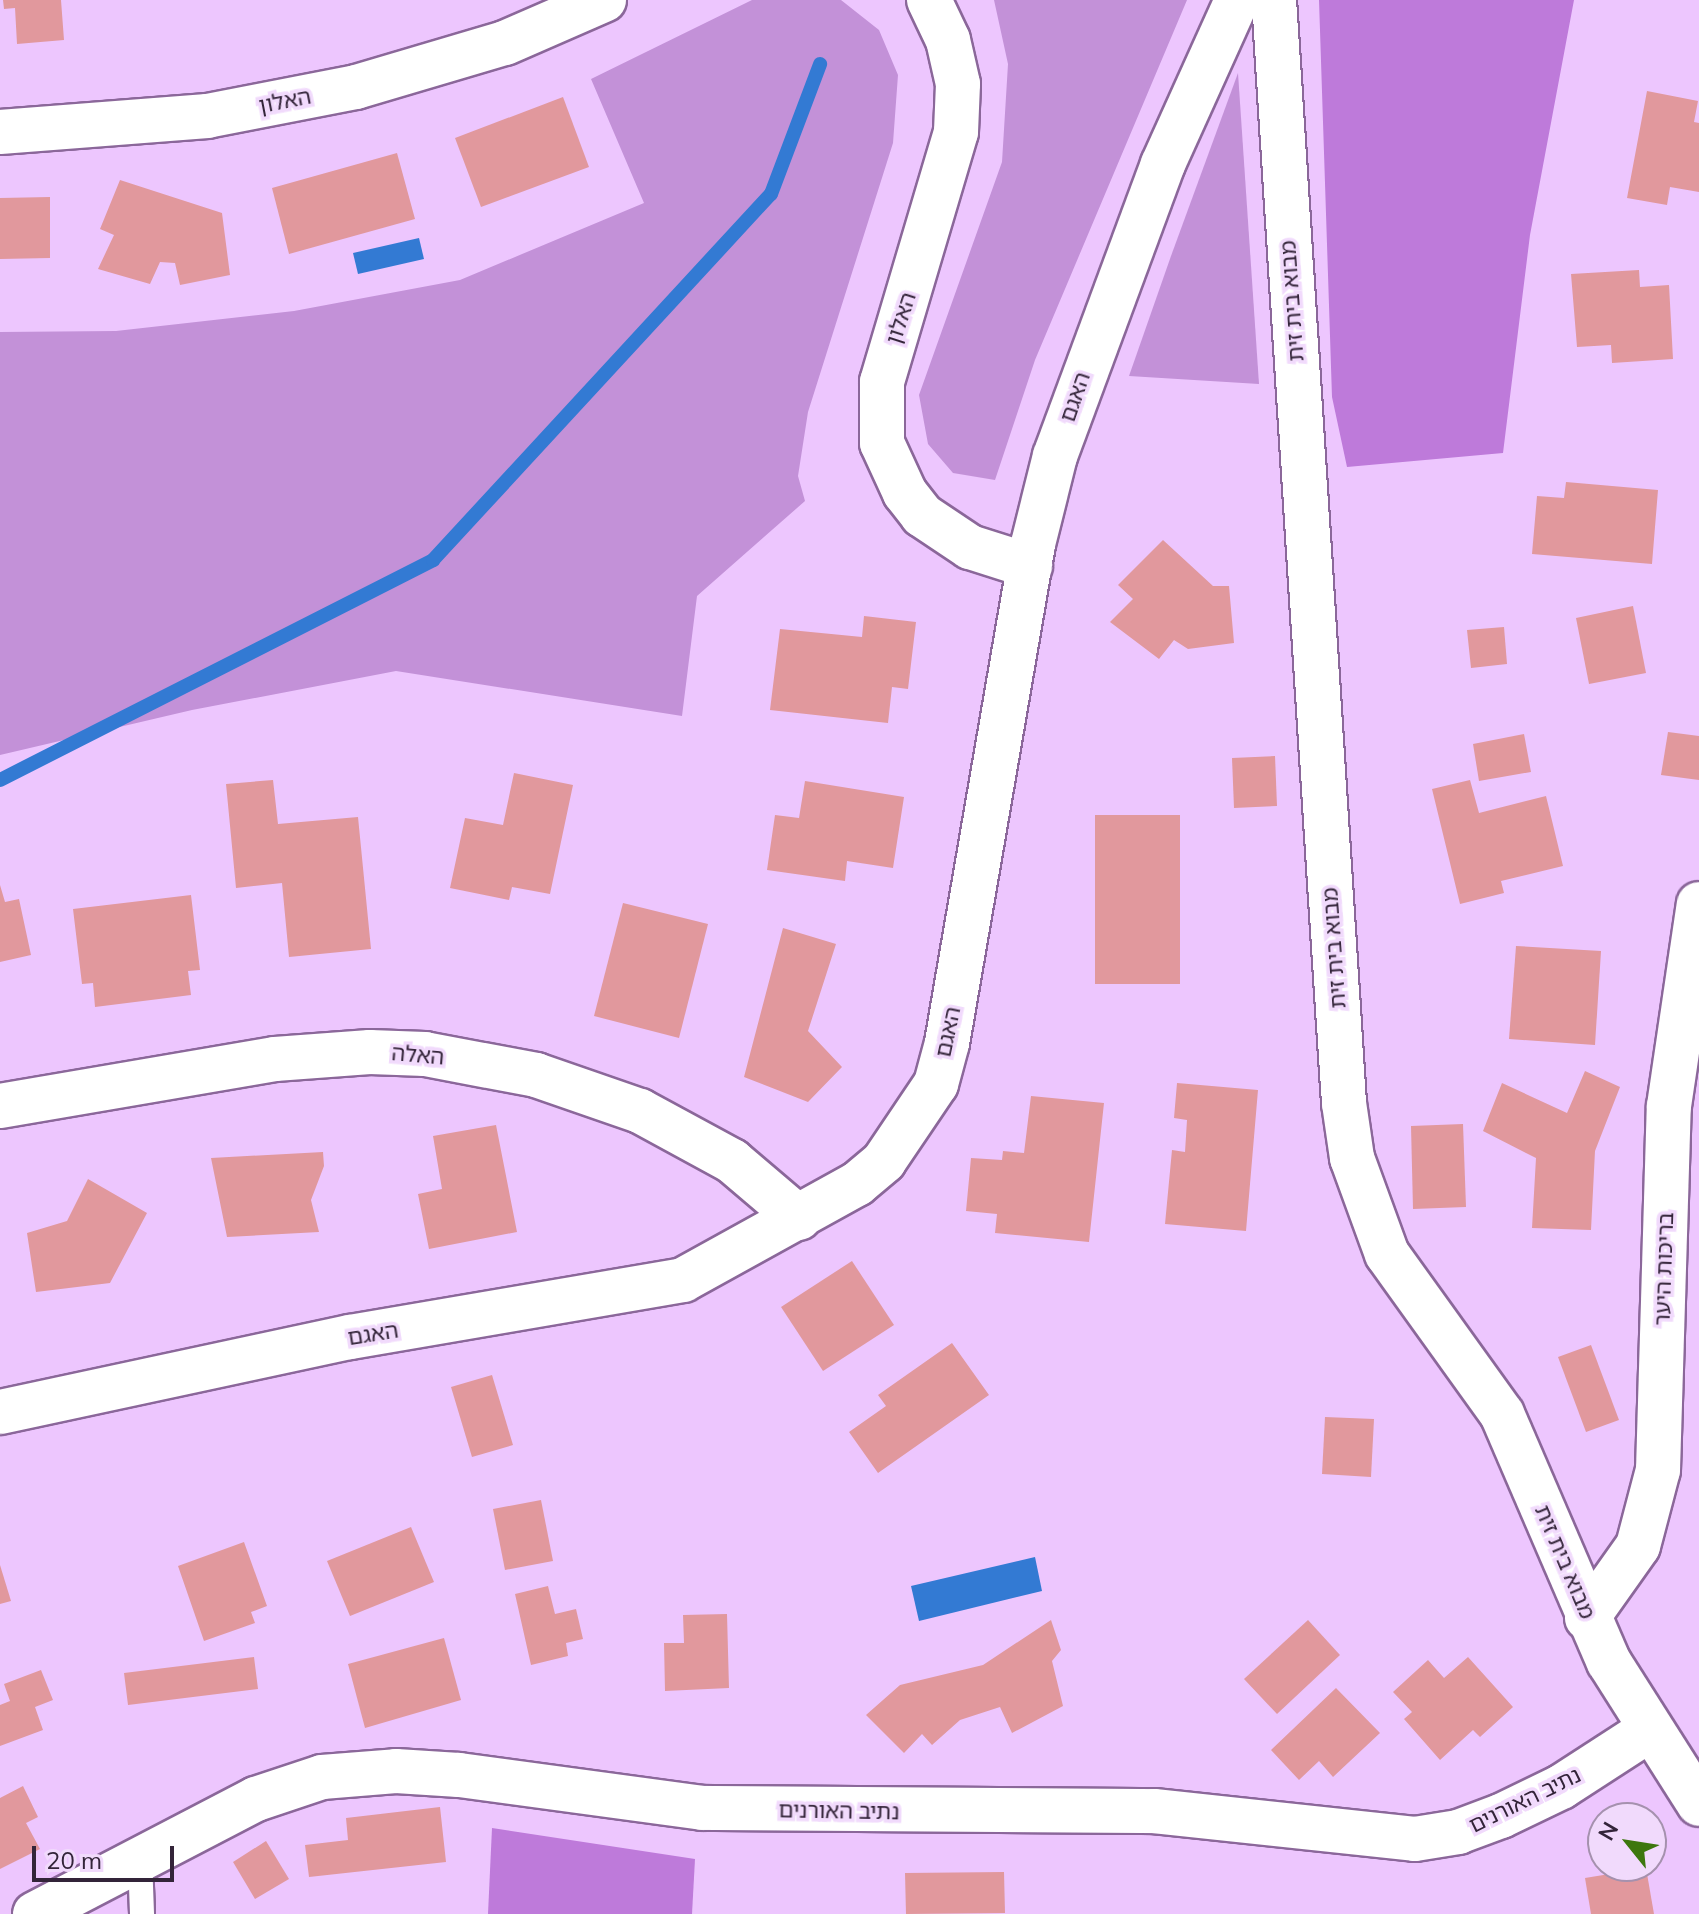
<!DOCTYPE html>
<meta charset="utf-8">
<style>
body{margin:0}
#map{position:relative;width:1699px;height:1914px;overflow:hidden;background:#edc6fe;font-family:Mulish,"Noto Sans Hebrew",sans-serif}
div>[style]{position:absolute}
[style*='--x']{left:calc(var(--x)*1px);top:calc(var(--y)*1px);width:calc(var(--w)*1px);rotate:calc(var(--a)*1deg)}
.green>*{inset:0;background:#c391d8}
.forest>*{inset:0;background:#be7ada}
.water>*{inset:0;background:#337ad3}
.stream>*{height:14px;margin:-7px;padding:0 7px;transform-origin:7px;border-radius:7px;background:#337ad3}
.building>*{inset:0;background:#e1989d}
.roads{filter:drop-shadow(2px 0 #8b679a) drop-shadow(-2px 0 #8b679a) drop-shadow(0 2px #8b679a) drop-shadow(0 -2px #8b679a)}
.service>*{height:24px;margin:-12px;padding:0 12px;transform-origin:12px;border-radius:12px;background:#fff}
.minor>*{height:44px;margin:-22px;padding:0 22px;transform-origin:22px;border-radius:22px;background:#fff}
.tertiary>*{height:44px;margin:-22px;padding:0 22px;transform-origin:22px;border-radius:22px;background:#fff}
span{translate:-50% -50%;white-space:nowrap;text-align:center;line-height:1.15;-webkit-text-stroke:7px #f1dafc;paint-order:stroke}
.street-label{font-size:22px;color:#332439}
.north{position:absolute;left:1587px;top:1802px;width:80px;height:80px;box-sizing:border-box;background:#f1dafc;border:2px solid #a591ae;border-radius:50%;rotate:300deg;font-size:22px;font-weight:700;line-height:32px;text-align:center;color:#332439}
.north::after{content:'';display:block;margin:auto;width:28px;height:36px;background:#3d770e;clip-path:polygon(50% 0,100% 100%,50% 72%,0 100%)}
.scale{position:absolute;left:32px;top:1846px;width:142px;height:36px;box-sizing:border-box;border:4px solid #332439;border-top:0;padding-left:10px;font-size:24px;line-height:28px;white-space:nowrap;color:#332439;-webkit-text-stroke:6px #f1dafc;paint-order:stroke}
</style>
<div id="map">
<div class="green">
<div style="clip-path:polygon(752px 0,841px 0,879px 30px,898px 75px,893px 143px,808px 412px,798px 476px,805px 501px,697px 596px,682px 716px,396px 671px,192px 710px,0 755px,0 332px,116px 331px,294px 311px,460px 280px,644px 203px,591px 79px)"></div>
<div style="clip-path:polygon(994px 0,1187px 0,1035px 360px,995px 480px,953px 473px,928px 444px,919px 395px,1002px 162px,1008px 64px)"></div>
<div style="clip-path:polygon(1238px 73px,1259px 384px,1129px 376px,1171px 256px)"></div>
</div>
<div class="forest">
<div style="clip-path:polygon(1319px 0,1574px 0,1530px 235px,1503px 453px,1347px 467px,1332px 397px)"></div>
<div style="clip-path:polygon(492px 1828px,695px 1859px,692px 1914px,488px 1914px)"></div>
</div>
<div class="water">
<div style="clip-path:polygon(419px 238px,424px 259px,358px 274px,353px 253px)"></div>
<div style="clip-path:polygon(1035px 1557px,1042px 1591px,919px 1621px,911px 1586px)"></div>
</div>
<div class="stream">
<div style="--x:0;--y:780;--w:486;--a:-26.9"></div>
<div style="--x:433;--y:560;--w:498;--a:-47.3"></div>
<div style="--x:771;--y:194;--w:139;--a:-69.3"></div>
</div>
<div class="building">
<div style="clip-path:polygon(3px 0,61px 0,64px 40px,17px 44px,15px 8px,4px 9px)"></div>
<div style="clip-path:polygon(1647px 91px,1698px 101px,1694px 122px,1699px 123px,1699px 192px,1670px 187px,1667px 205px,1627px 198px)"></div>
<div style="clip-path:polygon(563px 97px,589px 167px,481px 207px,455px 138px)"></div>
<div style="clip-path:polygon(397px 153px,415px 219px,289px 254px,272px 188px)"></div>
<div style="clip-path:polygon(120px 180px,222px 213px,230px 275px,180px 285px,175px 263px,160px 262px,150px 284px,98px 269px,114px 235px,100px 229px)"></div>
<div style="clip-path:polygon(50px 197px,50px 258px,0 259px,0 198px)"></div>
<div style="clip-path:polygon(1639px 270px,1640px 287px,1669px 285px,1673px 359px,1612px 363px,1611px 345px,1577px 347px,1571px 274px)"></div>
<div style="clip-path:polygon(1566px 482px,1658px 490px,1652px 564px,1532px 554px,1537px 496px,1564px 498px)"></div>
<div style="clip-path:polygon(1163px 540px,1213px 586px,1229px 586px,1234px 643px,1188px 649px,1174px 640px,1159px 659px,1110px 622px,1133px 599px,1118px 585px)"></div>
<div style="clip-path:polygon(1633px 606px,1646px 673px,1589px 684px,1576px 618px)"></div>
<div style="clip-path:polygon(864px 616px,916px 622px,908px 689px,892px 687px,888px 723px,770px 710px,780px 629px,862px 637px)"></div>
<div style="clip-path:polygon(1504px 627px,1507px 664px,1471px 668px,1467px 630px)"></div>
<div style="clip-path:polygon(1668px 732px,1699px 736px,1699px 780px,1661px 775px)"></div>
<div style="clip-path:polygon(1524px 734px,1531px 772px,1479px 781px,1473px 744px)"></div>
<div style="clip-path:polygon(1275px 756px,1277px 806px,1234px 808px,1232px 758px)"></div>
<div style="clip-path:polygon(514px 773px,573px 785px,550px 894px,512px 887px,509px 900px,450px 888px,465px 818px,503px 825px)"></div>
<div style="clip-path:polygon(273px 780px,278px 824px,358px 817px,371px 949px,289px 957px,282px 883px,236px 888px,226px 784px)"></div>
<div style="clip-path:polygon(1470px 780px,1479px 813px,1546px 796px,1563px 866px,1501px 881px,1504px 893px,1460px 904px,1432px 789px)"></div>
<div style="clip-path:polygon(805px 781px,904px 797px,893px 868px,847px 861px,845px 881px,767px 870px,775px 815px,799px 818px)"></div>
<div style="clip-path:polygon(1095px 815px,1180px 815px,1180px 984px,1095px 984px)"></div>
<div style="clip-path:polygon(0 885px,5px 902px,19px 899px,31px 955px,0 962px)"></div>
<div style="clip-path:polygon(191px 895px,200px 970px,188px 971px,191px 995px,95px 1007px,93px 983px,82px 984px,73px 909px)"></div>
<div style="clip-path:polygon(623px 903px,708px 924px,679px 1038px,594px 1016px)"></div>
<div style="clip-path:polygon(783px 928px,836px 944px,808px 1031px,842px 1067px,808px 1102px,744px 1077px)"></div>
<div style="clip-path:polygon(1516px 946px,1601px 951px,1595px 1045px,1509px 1039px)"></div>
<div style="clip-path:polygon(1585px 1071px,1620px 1087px,1595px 1151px,1591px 1230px,1532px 1228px,1536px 1158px,1483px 1131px,1502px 1083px,1567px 1113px)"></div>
<div style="clip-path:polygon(1177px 1083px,1258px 1090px,1246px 1231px,1165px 1224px,1172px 1150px,1185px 1152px,1187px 1120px,1174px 1118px)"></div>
<div style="clip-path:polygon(1031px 1096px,1104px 1103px,1089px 1242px,995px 1233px,997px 1214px,966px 1211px,971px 1158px,1002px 1160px,1003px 1151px,1024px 1153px)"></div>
<div style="clip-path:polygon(1463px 1124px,1466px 1207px,1413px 1209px,1411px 1126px)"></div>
<div style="clip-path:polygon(496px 1125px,517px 1232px,429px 1249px,418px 1194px,442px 1189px,433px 1136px)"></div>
<div style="clip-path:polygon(323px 1152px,324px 1166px,311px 1200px,319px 1232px,227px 1237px,211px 1158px)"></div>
<div style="clip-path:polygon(88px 1179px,147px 1213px,110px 1283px,36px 1292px,27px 1233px,67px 1221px)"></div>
<div style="clip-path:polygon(852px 1261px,894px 1325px,823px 1371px,781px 1307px)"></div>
<div style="clip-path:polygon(952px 1343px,989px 1395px,878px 1473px,849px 1432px,886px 1406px,878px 1395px)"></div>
<div style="clip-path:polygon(1591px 1345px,1619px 1420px,1586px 1432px,1558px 1357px)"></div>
<div style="clip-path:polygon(492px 1375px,513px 1445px,472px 1457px,451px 1387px)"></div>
<div style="clip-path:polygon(1325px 1417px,1374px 1419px,1371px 1477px,1322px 1474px)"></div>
<div style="clip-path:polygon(541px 1500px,553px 1561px,505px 1570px,493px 1509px)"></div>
<div style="clip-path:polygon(411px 1527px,434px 1582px,350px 1616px,327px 1561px)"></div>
<div style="clip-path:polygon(244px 1542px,267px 1606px,251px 1612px,255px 1623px,204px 1641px,178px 1566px)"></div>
<div style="clip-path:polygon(0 1565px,11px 1601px,0 1604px)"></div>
<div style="clip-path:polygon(548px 1586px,555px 1614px,576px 1609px,583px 1639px,566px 1643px,568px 1656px,531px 1665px,515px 1594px)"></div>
<div style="clip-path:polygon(727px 1614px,729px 1688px,665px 1691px,664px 1643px,684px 1643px,683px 1615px)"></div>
<div style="clip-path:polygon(1051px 1620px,1061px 1650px,1052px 1661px,1063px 1706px,1012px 1733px,1000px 1707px,960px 1720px,932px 1745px,922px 1734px,904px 1753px,866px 1715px,900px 1685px,983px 1665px)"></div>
<div style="clip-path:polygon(1308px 1620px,1340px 1655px,1277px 1714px,1244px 1679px)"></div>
<div style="clip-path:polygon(444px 1638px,461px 1700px,365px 1728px,348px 1664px)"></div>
<div style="clip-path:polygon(254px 1657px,258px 1689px,128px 1705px,124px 1673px)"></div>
<div style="clip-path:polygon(1468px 1657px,1513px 1707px,1480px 1737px,1473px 1730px,1440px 1760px,1404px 1719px,1412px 1712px,1393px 1692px,1428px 1660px,1444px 1678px)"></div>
<div style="clip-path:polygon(41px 1670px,53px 1700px,35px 1707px,43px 1730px,0 1746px,0 1705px,10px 1701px,4px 1684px)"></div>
<div style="clip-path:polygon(1336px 1688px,1380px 1733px,1333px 1777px,1319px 1761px,1299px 1780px,1271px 1750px)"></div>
<div style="clip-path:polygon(23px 1786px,38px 1817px,26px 1823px,40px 1849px,0 1869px,0 1798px)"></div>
<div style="clip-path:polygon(440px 1807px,446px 1862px,309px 1877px,305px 1845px,348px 1840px,346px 1818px)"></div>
<div style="clip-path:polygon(266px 1841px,289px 1879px,255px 1899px,233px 1862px)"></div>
<div style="clip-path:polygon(1646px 1868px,1654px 1914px,1591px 1914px,1585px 1878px)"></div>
<div style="clip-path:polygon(1004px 1872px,1005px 1913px,906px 1914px,905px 1873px)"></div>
</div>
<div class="roads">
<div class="service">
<div style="--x:140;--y:1859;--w:55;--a:87.9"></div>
</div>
<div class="minor">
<div style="--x:929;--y:0;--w:44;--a:64.6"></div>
<div style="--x:948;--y:40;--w:45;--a:77.2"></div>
<div style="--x:958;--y:84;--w:48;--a:92.4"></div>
<div style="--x:956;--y:132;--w:261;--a:106.5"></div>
<div style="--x:882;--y:382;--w:61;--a:90"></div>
<div style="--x:882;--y:443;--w:55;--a:65.3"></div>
<div style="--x:905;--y:493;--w:28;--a:52"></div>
<div style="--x:922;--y:515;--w:58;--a:33.7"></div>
<div style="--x:970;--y:547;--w:63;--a:17.6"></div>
<div style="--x:0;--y:132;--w:208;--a:-4.4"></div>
<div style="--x:207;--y:116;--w:152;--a:-11"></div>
<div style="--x:356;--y:87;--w:155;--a:-16.5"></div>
<div style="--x:505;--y:43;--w:108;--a:-23.5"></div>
<div style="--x:0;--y:1106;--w:279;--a:-9.7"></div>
<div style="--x:275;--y:1059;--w:95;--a:-4.2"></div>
<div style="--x:370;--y:1052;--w:55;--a:2.1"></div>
<div style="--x:425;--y:1054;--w:113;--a:10.7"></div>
<div style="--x:536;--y:1075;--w:110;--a:19.1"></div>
<div style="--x:640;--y:1111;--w:105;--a:28.5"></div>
<div style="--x:732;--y:1161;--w:88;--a:40.4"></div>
<div style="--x:0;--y:1412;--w:358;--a:-12.1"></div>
<div style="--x:350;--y:1337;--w:338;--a:-9.7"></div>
<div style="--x:683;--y:1280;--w:199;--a:-28.9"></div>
<div style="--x:857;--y:1184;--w:35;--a:-40"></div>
<div style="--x:884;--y:1161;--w:93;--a:-56"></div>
<div style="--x:936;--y:1084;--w:42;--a:-75"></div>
<div style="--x:947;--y:1043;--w:506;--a:-80.22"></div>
<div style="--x:1033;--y:544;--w:91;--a:-76"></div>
<div style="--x:1055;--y:456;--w:311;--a:-69.7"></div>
<div style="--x:1163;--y:164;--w:180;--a:-65.7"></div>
<div style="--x:1587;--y:1618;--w:88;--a:-54.7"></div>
<div style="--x:1638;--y:1546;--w:79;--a:-75.3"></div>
<div style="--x:1658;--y:1470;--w:364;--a:-88.3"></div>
<div style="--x:1669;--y:1106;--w:204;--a:-81.6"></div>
<div style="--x:35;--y:1914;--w:249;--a:-27.5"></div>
<div style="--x:256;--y:1799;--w:70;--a:-18.4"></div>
<div style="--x:322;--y:1777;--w:74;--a:-4.6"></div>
<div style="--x:396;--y:1771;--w:63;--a:3.6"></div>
<div style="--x:459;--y:1775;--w:245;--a:7.7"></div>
<div style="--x:702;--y:1808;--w:452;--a:0.4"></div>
<div style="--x:1154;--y:1811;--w:262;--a:6.1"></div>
<div style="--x:1415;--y:1839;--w:44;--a:-9.2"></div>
<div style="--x:1458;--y:1832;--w:46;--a:-20.4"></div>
<div style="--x:1501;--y:1816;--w:67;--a:-25.8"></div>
<div style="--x:1561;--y:1787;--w:105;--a:-32.9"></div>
</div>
<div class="tertiary">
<div style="--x:1274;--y:0;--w:1105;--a:86.37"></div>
<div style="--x:1344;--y:1103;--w:56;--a:81.7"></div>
<div style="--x:1352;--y:1158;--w:102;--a:70"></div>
<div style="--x:1387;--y:1254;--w:197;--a:54.3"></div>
<div style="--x:1502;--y:1414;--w:270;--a:66.7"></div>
<div style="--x:1609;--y:1662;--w:168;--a:57.6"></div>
</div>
</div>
<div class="street-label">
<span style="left:285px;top:101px;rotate:-11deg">האלון</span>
<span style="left:1292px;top:301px;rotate:-94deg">מבוא בית זית</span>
<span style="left:901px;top:318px;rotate:-72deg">האלון</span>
<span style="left:1075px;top:397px;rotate:-71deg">האגם</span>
<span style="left:1334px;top:948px;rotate:-94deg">מבוא בית זית</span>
<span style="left:948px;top:1032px;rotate:-78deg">האגם</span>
<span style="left:418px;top:1055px;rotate:5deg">האלה</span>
<span style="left:1664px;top:1269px;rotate:-88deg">בריכות היער</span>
<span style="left:373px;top:1334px;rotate:-9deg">האגם</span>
<span style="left:1565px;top:1562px;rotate:67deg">מבוא בית זית</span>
<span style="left:1525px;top:1800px;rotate:-26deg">נתיב האורנים</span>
<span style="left:839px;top:1811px;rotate:1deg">נתיב האורנים</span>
</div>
<div class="north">N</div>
<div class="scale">20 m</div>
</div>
